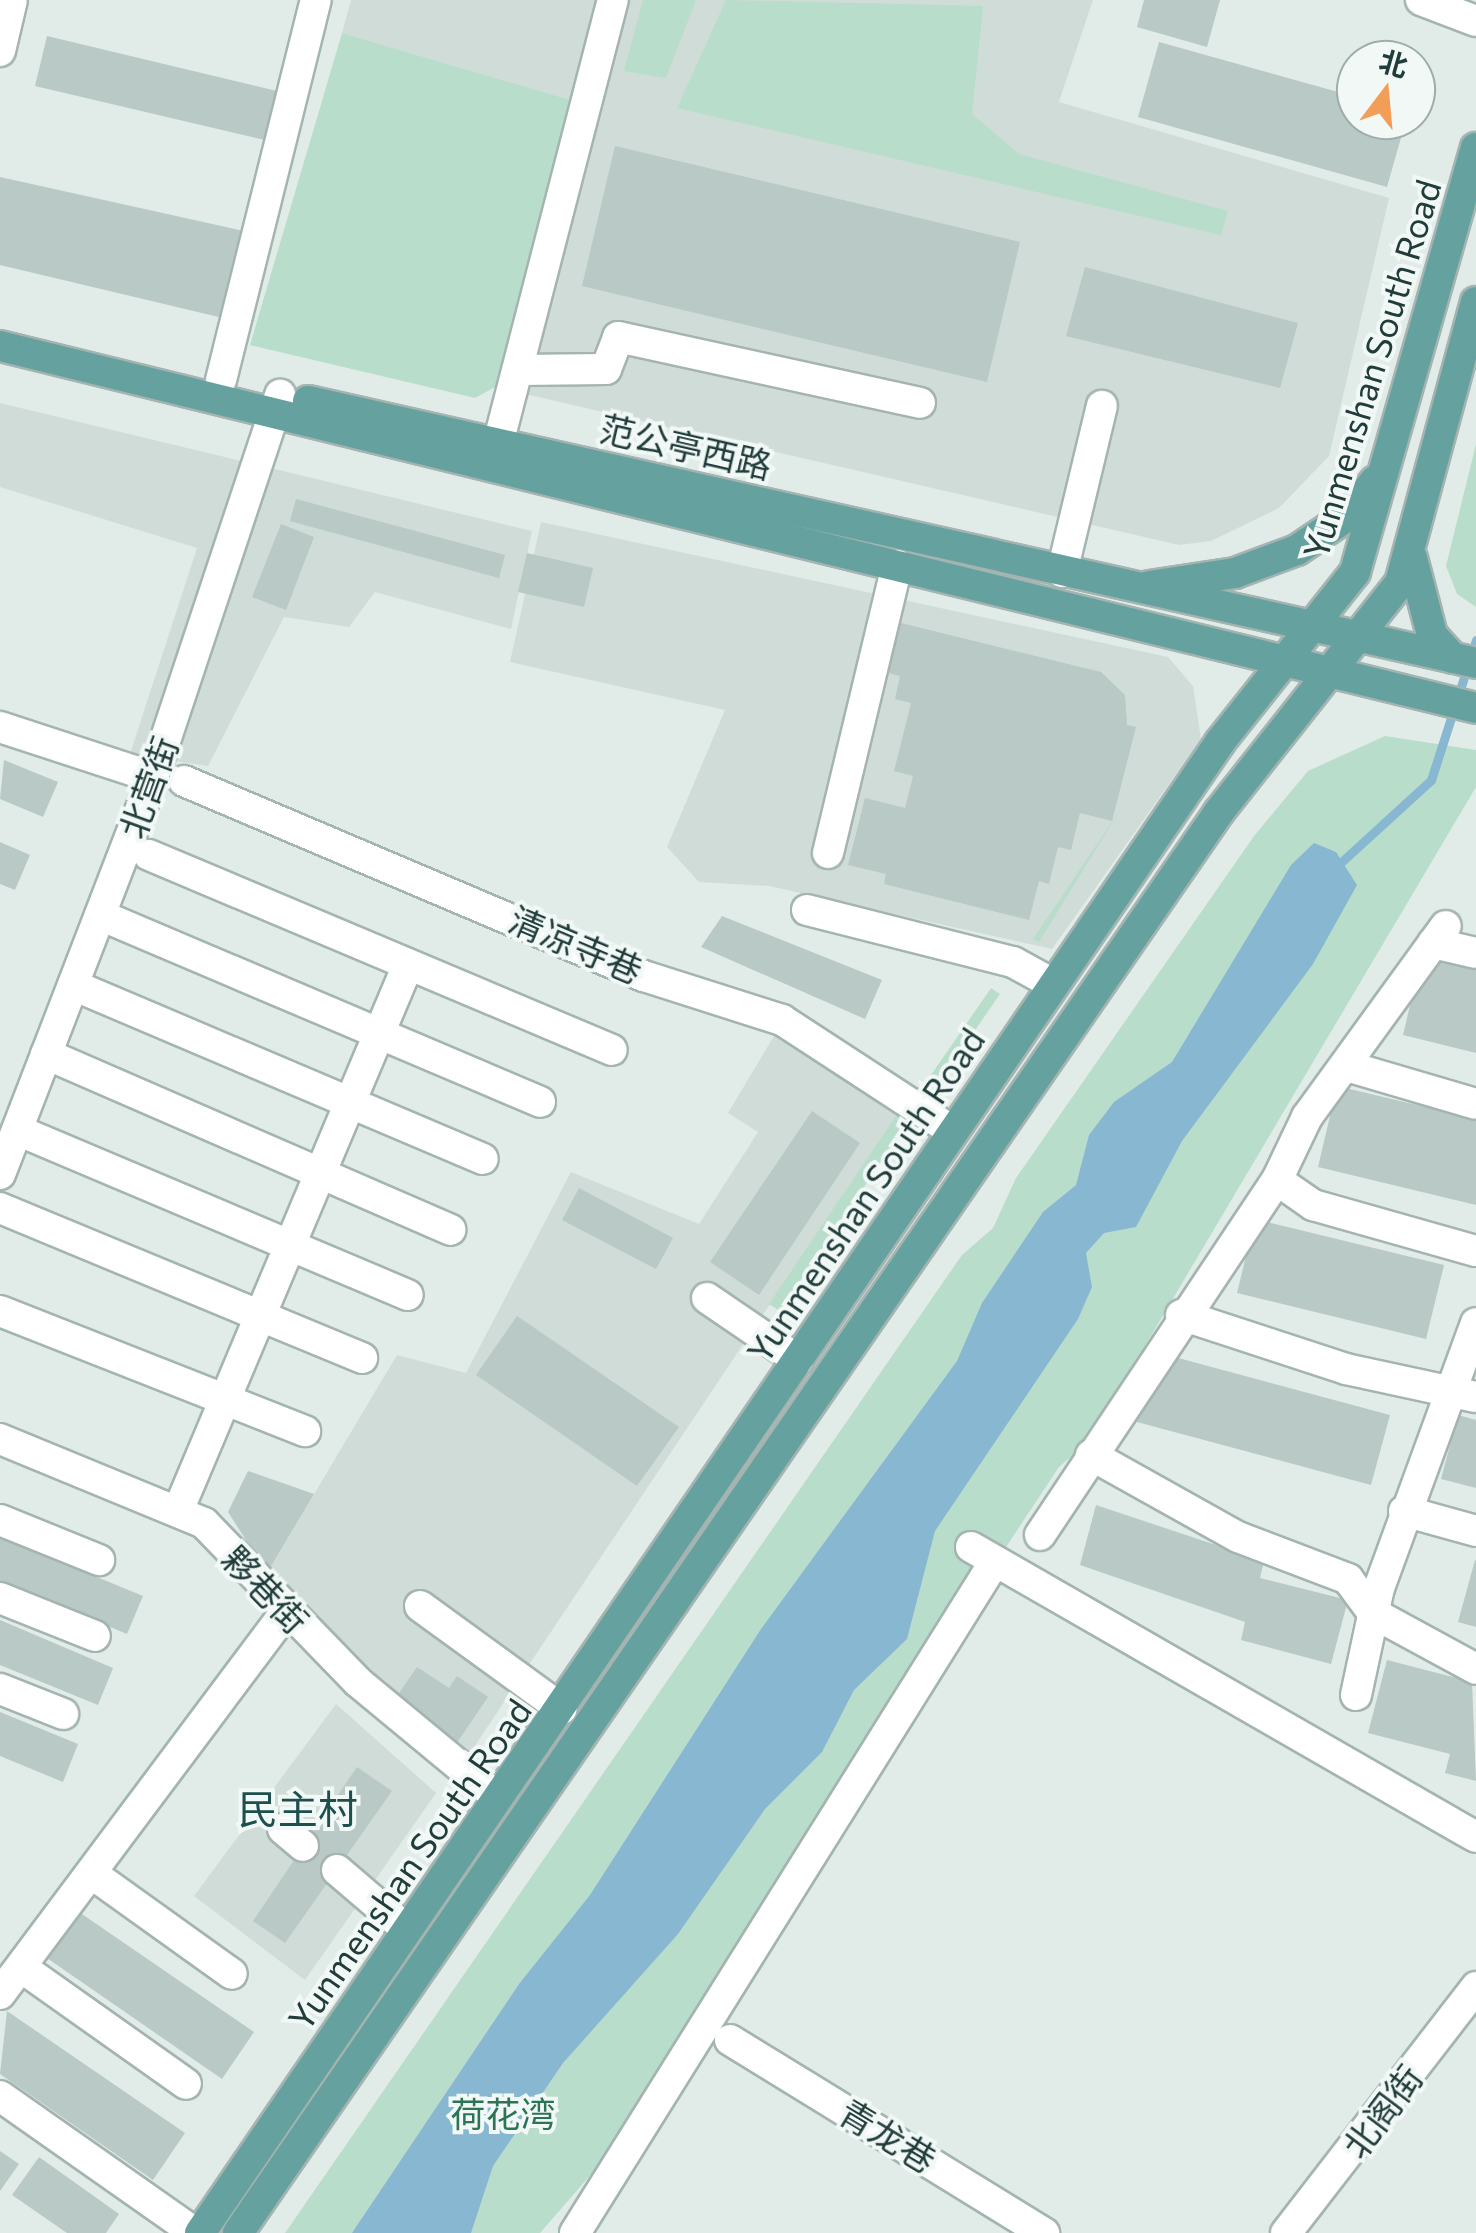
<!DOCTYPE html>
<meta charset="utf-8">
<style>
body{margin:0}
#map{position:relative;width:1476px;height:2233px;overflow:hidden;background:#e1ece9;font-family:Commissioner,"Noto Sans SC",sans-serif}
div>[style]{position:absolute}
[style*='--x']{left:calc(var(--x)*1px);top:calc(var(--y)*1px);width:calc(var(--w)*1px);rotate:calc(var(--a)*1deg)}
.built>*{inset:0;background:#cfdcd8}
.green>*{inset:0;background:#b9ddcb}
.water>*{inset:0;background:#88b7d2}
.stream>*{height:9px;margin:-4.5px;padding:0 4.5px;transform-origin:4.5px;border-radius:4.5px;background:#88b7d2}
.building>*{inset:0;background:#b9c9c6}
.minor-tunnel>*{height:30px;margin-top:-15px;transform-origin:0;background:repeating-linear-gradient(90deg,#bbc9c6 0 30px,transparent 0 45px)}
.roads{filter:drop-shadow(2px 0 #a4b4b1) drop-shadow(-2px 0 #a4b4b1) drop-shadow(0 2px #a4b4b1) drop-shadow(0 -2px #a4b4b1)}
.minor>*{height:30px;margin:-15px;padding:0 15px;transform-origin:15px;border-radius:15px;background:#fff}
.major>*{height:30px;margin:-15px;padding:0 15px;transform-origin:15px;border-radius:15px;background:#65a29f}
span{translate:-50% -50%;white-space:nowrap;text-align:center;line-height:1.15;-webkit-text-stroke:8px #f1f8f6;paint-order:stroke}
.street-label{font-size:35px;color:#213d3b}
.park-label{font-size:35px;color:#2b7456}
.quarter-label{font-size:40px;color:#1d4f4d}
.north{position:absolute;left:1336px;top:40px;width:100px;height:100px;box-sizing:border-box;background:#f1f8f6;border:2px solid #9eadab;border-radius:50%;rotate:16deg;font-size:28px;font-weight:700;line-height:40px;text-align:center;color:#213d3b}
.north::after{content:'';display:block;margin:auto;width:35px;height:45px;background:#f39e58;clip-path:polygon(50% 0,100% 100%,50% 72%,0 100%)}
</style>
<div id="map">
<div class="built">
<div style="clip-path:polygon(351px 0,1093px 0,1059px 102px,1389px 198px,1329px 456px,1279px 508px,1211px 541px,1179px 545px,495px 387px,571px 100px,342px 33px)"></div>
<div style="clip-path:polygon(0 403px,532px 531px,511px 629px,375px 592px,349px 627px,284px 617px,208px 766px,130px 754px,197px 548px,0 487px)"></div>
<div style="clip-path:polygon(541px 522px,1168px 657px,1193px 686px,1201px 739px,1052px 949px,769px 886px,699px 882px,667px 847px,725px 710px,510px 662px)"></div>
<div style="clip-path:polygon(780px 1026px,899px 1111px,468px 1756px,394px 1705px,267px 1573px,397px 1355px,466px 1373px,571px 1172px,699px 1224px,758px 1132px,728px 1113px)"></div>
<div style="clip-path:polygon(336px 1704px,436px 1793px,305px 1980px,194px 1896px)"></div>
</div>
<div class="green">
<div style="clip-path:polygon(643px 0,696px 0,666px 78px,624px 71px)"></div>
<div style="clip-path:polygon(726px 0,983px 6px,972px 114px,1019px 154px,1228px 211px,1221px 235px,677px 108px)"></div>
<div style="clip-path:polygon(342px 33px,571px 100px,495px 387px,475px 398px,250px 345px)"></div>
<div style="clip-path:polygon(1476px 444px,1476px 607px,1457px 594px,1446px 566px)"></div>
<div style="clip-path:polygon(1385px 736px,1476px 750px,1476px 787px,1088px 1442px,1059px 1467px,593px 2172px,540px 2233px,285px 2233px,962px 1255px,993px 1228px,1016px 1178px,1254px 836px,1308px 771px)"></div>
<div style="clip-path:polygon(1120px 810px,1039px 942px,1033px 939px)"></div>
<div style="clip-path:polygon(991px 988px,1000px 994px,931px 1094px,922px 1088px)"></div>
<div style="clip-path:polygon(899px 1111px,910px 1119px,780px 1311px,769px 1304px)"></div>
</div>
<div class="water">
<div style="clip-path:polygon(1314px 843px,1336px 852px,1357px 885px,1313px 964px,1182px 1141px,1136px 1227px,1104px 1233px,1086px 1253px,1092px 1287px,1078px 1319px,935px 1531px,907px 1639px,854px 1690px,822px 1752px,765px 1809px,678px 1934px,563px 2063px,493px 2166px,471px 2233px,352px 2233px,519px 1984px,590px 1895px,761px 1629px,957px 1361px,982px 1303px,1043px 1212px,1076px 1185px,1089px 1135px,1114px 1102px,1172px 1062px,1291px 865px)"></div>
</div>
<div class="stream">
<div style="--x:1338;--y:865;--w:126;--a:-42.4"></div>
<div style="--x:1431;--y:780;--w:147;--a:-72.2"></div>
</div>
<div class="building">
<div style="clip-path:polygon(1144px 0,1220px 0,1207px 47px,1137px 27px)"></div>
<div style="clip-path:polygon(47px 36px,277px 91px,265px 140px,35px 86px)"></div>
<div style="clip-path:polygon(1159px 42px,1356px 97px,1356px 120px,1406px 120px,1387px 187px,1138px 117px)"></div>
<div style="clip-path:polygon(615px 146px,1020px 242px,987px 382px,582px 286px)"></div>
<div style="clip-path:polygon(0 177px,244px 231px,223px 318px,0 265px)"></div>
<div style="clip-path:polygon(1085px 267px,1298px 323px,1280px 388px,1066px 336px)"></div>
<div style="clip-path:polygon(296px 499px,505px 555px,499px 578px,290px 521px)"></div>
<div style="clip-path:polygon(281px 524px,314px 537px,286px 610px,252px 597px)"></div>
<div style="clip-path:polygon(527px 553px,593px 568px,584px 607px,518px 592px)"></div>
<div style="clip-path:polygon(897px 622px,1101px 672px,1125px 695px,1127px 725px,1136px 727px,1112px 821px,1080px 813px,1071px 850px,1058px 847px,1049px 884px,1039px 881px,1029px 920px,884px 884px,886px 874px,848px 865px,865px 798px,905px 808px,913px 776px,894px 771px,911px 703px,895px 699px,900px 676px,885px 672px)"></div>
<div style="clip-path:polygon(4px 760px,58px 782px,43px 817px,0 799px)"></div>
<div style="clip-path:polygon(0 842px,30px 855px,15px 890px,0 884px)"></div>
<div style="clip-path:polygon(722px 916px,882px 980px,865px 1019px,701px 947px)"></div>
<div style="clip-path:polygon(1422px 954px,1476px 967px,1476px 1053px,1403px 1035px)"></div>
<div style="clip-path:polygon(1337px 1086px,1476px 1119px,1476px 1205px,1318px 1167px)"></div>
<div style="clip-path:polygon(812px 1111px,860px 1143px,759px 1295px,710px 1262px)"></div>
<div style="clip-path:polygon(579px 1188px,673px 1238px,656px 1269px,562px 1220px)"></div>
<div style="clip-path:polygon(1255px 1219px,1444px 1265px,1426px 1339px,1237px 1293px)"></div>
<div style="clip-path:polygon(517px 1316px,679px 1427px,637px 1486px,476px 1375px)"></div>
<div style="clip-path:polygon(1156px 1352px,1390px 1415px,1371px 1485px,1137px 1422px)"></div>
<div style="clip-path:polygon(1458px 1415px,1476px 1420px,1476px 1488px,1441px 1479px)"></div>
<div style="clip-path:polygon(248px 1471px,314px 1494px,267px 1573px,228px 1512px)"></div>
<div style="clip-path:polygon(1096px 1505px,1264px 1561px,1260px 1578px,1348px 1600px,1331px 1664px,1241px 1640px,1245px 1622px,1080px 1565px)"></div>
<div style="clip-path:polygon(0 1537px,143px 1596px,127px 1634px,0 1581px)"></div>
<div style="clip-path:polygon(1475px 1560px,1476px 1561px,1476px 1627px,1458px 1622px)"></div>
<div style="clip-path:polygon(0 1620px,113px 1668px,98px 1705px,0 1665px)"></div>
<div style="clip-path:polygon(1387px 1660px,1472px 1682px,1476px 1781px,1445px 1773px,1450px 1754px,1368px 1733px)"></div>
<div style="clip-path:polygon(417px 1667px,449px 1688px,457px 1676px,488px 1697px,456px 1744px,393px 1702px)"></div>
<div style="clip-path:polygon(0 1712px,78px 1744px,63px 1782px,0 1756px)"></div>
<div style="clip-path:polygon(357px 1767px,392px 1791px,285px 1943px,253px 1921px)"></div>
<div style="clip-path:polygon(76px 1910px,254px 2032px,222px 2079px,44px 1956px)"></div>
<div style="clip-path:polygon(7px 2011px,185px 2133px,153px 2180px,0 2074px)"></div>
<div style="clip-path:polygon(0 2151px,19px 2164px,0 2191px)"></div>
<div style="clip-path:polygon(39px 2157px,119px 2214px,106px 2233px,67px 2233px,12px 2195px)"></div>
</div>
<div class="minor-tunnel">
<div style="--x:303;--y:1846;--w:42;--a:35.2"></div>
</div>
<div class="roads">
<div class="minor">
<div style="--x:1421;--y:0;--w:59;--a:20.9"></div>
<div style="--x:0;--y:51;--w:52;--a:-76.8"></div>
<div style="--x:518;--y:370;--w:88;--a:-0.7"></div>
<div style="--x:606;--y:369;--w:34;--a:-69"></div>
<div style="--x:618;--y:337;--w:309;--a:12.3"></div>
<div style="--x:221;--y:380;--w:392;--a:-76"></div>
<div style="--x:499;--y:440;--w:455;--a:-75.5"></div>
<div style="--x:1062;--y:572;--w:171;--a:-76.5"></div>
<div style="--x:0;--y:727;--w:161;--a:18.1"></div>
<div style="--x:184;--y:781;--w:500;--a:23"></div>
<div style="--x:644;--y:976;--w:145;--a:17.7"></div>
<div style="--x:782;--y:1020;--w:203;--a:33.1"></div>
<div style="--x:828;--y:853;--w:296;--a:-76.5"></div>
<div style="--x:149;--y:855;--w:502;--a:22.84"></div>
<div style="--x:807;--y:910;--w:212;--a:14.2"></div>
<div style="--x:1013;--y:962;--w:46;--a:28.8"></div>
<div style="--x:100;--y:915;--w:478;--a:23"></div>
<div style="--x:1433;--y:943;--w:44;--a:13.1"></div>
<div style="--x:73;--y:985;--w:445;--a:23"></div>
<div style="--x:46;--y:1054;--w:441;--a:23.5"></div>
<div style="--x:1347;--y:1066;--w:134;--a:16.4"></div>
<div style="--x:17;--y:1130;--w:424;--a:22.9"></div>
<div style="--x:0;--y:1174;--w:425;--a:-68.9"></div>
<div style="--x:153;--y:777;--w:403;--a:-71.6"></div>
<div style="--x:1277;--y:1180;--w:44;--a:34.8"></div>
<div style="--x:1313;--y:1205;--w:169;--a:15.8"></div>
<div style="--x:0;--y:1208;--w:392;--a:22.5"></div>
<div style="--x:707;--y:1298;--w:110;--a:34.3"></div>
<div style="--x:0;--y:1311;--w:328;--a:21.5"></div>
<div style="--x:1181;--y:1315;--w:174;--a:18.1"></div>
<div style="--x:1346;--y:1369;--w:133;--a:12.2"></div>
<div style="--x:0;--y:1439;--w:221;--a:22.4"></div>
<div style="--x:204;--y:1523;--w:221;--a:45.9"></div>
<div style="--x:358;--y:1682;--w:180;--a:39.6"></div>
<div style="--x:1091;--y:1455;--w:168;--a:29.2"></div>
<div style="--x:1238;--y:1537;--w:118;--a:20.9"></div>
<div style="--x:1348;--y:1579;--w:42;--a:53.7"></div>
<div style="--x:1373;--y:1613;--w:117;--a:28.5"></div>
<div style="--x:178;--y:1511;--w:592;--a:-67.16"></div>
<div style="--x:1404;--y:1511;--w:75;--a:15.5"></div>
<div style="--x:0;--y:1520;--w:107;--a:22"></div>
<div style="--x:1040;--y:1535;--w:427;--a:-56.3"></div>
<div style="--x:1277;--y:1180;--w:70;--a:-64.5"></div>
<div style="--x:1307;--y:1117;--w:236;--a:-54"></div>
<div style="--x:971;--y:1547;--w:582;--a:29.87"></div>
<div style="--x:0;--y:1598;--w:102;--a:21.8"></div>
<div style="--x:420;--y:1606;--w:175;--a:36"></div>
<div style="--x:0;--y:1689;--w:68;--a:21.6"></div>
<div style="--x:1356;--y:1695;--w:109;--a:-77.9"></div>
<div style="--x:1379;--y:1588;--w:282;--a:-69.9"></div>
<div style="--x:283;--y:1829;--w:26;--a:40"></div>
<div style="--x:337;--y:1870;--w:91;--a:40.5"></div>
<div style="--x:91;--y:1873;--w:173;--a:35.6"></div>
<div style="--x:21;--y:1967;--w:202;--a:35.3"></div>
<div style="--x:0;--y:1994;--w:479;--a:-53.2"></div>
<div style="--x:730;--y:2040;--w:369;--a:31.6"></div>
<div style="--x:0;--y:2096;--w:238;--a:35.1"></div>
<div style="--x:575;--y:2233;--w:792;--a:-57.99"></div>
<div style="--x:1286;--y:2233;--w:311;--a:-52.3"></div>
</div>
<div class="major">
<div style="--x:0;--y:346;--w:1520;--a:13.78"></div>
<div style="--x:308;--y:401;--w:1197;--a:12.64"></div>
<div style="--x:1412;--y:558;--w:80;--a:75.4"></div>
<div style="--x:1432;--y:635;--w:31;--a:48"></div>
<div style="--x:1149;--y:586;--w:87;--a:-8.6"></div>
<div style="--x:1235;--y:573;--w:66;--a:-20.4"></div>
<div style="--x:1297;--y:550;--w:59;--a:-34"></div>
<div style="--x:1346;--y:517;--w:46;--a:-51.1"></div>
<div style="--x:200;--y:2233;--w:1807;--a:-55.62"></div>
<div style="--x:1220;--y:742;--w:217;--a:-51.5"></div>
<div style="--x:1355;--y:572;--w:441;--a:-74.1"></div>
<div style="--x:238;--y:2233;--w:1727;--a:-55.38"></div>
<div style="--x:1219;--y:812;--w:292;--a:-51.7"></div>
<div style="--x:1400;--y:583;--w:291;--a:-74.9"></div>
</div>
</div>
<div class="street-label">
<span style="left:1371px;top:369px;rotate:-73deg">Yunmenshan South Road</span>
<span style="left:686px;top:446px;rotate:13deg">范公亭西路</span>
<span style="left:148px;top:787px;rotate:-70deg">北营街</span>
<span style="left:576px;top:944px;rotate:23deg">清凉寺巷</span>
<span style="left:865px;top:1195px;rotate:-56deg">Yunmenshan South Road</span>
<span style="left:266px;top:1589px;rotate:46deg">夥巷街</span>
<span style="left:409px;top:1864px;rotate:-55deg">Yunmenshan South Road</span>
<span style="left:1382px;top:2111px;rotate:-53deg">北阁街</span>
<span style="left:888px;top:2135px;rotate:31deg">青龙巷</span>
</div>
<div class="park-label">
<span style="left:503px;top:2113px">荷花湾</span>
</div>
<div class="quarter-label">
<span style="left:298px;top:1808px">民主村</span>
</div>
<div class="north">北</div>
</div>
